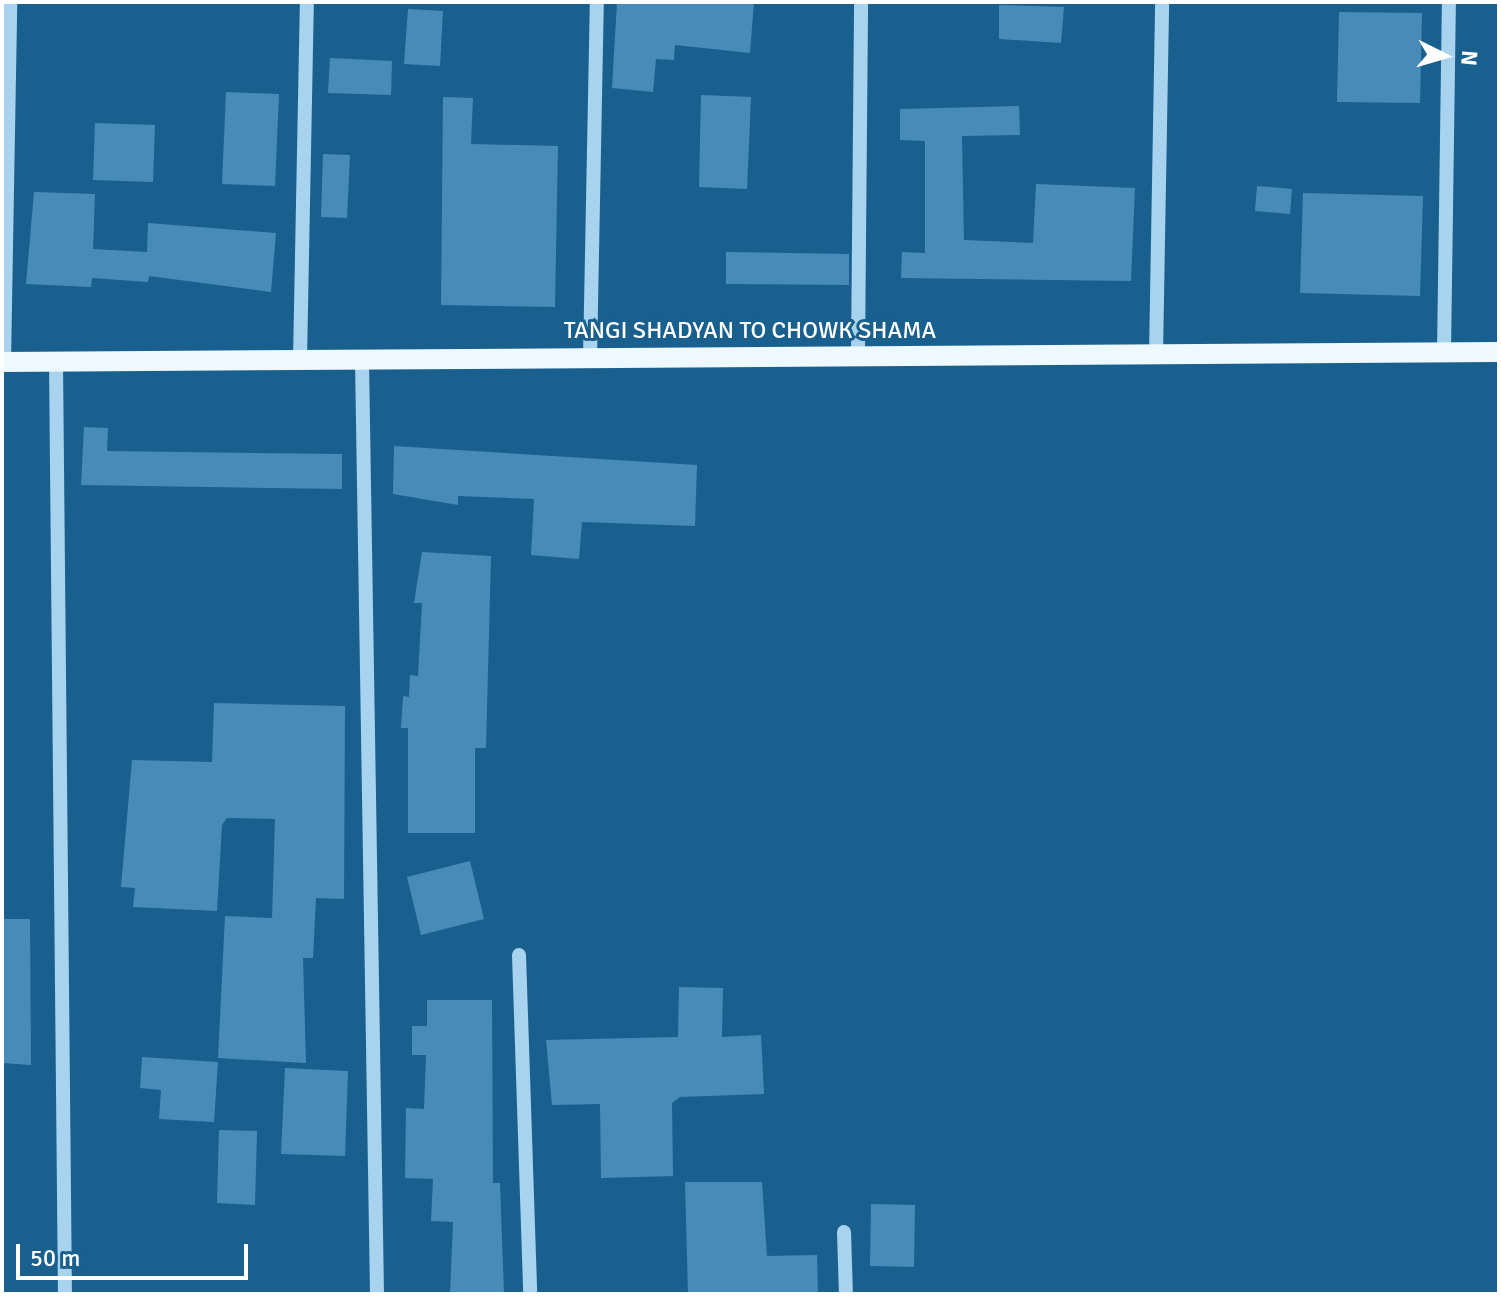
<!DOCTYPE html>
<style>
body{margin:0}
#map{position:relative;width:1501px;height:1296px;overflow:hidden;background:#1a608e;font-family:Signika,sans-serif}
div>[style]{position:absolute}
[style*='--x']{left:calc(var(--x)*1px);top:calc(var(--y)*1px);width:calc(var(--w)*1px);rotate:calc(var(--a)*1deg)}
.building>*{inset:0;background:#478cb8}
.minor>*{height:14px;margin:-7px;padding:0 7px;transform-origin:7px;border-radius:7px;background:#a7d3ee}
.major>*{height:20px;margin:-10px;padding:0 10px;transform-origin:10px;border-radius:10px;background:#eef8ff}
span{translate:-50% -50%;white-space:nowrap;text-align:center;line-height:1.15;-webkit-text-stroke:6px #1a608e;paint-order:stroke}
.street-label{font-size:24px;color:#fff}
.frame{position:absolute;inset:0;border:4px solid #fff;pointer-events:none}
.north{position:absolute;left:1405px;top:16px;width:80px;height:80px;-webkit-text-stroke:6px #1a608e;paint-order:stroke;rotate:95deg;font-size:22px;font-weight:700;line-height:32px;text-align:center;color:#fff}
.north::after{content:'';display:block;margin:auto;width:28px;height:36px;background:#fff;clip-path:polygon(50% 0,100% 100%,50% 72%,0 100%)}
.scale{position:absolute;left:16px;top:1244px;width:232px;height:36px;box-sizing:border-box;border:4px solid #fff;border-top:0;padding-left:10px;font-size:24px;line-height:28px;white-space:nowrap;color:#fff;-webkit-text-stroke:6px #1a608e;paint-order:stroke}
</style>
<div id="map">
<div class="building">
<div style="clip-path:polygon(617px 2px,754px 2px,750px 53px,675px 45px,674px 60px,656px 59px,653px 92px,612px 88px)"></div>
<div style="clip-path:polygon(999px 5px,1064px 7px,1061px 43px,999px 39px)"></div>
<div style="clip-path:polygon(408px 9px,443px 11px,440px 66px,404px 64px)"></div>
<div style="clip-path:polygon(1339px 12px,1422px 13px,1420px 103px,1337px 102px)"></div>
<div style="clip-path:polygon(330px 58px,392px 61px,391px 95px,328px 93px)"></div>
<div style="clip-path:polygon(226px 92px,279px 94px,275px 186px,222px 184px)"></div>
<div style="clip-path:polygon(701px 95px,751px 97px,747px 189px,699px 187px)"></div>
<div style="clip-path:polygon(443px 97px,473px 98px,471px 144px,558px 146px,555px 307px,441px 305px)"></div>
<div style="clip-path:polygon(1019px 106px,1020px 135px,962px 136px,964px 240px,1033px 243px,1036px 184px,1135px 188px,1131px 281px,901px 278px,902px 252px,925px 253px,925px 141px,900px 140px,900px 109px)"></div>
<div style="clip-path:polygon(95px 123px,155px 125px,153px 182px,93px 180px)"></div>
<div style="clip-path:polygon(323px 154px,350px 155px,347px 218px,321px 217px)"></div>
<div style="clip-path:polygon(1257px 186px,1292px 189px,1290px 214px,1255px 211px)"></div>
<div style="clip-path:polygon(34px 192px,95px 194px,93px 249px,147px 252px,148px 223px,276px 233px,271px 292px,149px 276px,148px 282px,92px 278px,91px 287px,26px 284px)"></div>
<div style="clip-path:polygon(1303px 193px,1423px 196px,1420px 296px,1300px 293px)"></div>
<div style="clip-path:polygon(726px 252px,849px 254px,849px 285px,726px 284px)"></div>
<div style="clip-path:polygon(84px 427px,108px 428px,107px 451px,342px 454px,342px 489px,81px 485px)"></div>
<div style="clip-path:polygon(394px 446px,697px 465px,695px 526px,582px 522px,579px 559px,531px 555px,534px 499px,458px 496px,458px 505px,393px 494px)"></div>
<div style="clip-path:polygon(422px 552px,491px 556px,486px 748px,475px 748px,475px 833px,408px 833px,408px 728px,401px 728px,403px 696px,409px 697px,410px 675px,418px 676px,422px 603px,414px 603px)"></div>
<div style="clip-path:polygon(214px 703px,345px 706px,344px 899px,316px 898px,313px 958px,303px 958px,306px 1063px,218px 1058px,225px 916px,272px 918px,275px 819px,227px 818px,222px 825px,217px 911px,133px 907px,135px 888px,121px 887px,132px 760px,212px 762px)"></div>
<div style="clip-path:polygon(470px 861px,484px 919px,421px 935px,407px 877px)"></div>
<div style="clip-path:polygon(2px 919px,30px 919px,31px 1065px,2px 1063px)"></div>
<div style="clip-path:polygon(679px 987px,723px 988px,722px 1037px,761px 1035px,764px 1094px,680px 1097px,672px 1103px,673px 1176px,601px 1178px,600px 1104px,552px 1105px,546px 1040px,678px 1037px)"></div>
<div style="clip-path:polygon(427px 1000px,492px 1000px,493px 1183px,500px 1183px,504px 1294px,450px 1294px,453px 1222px,431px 1221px,433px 1179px,405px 1178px,406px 1108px,424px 1109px,426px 1055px,412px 1055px,412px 1026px,427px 1026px)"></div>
<div style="clip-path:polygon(142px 1057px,218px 1062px,214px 1122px,159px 1119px,161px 1090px,140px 1088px)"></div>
<div style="clip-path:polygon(285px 1068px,348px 1071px,345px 1156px,281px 1154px)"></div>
<div style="clip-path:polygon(219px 1130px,257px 1131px,255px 1205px,217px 1203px)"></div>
<div style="clip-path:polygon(685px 1182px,762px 1182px,767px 1256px,817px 1255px,818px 1294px,688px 1294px)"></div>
<div style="clip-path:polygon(871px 1204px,915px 1205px,914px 1267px,870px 1266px)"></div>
</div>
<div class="minor">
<div style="--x:1444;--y:353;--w:351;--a:-89.2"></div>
<div style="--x:858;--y:355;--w:353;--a:-89.5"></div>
<div style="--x:1156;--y:355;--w:353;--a:-89"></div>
<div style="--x:590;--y:358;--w:356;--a:-88.9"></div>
<div style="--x:300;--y:360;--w:358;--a:-88.9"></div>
<div style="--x:362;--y:360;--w:934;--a:89.08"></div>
<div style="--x:56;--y:361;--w:933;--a:89.45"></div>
<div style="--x:4;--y:362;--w:360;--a:-89"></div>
<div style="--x:519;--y:955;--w:339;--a:88.1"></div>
<div style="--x:844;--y:1232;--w:62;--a:88.2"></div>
</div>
<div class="major">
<div style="--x:2;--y:362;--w:1497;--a:-0.38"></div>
</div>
<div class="street-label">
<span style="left:750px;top:331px">TANGI SHADYAN TO CHOWK SHAMA</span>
</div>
<div class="frame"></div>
<div class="north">N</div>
<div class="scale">50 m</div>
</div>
